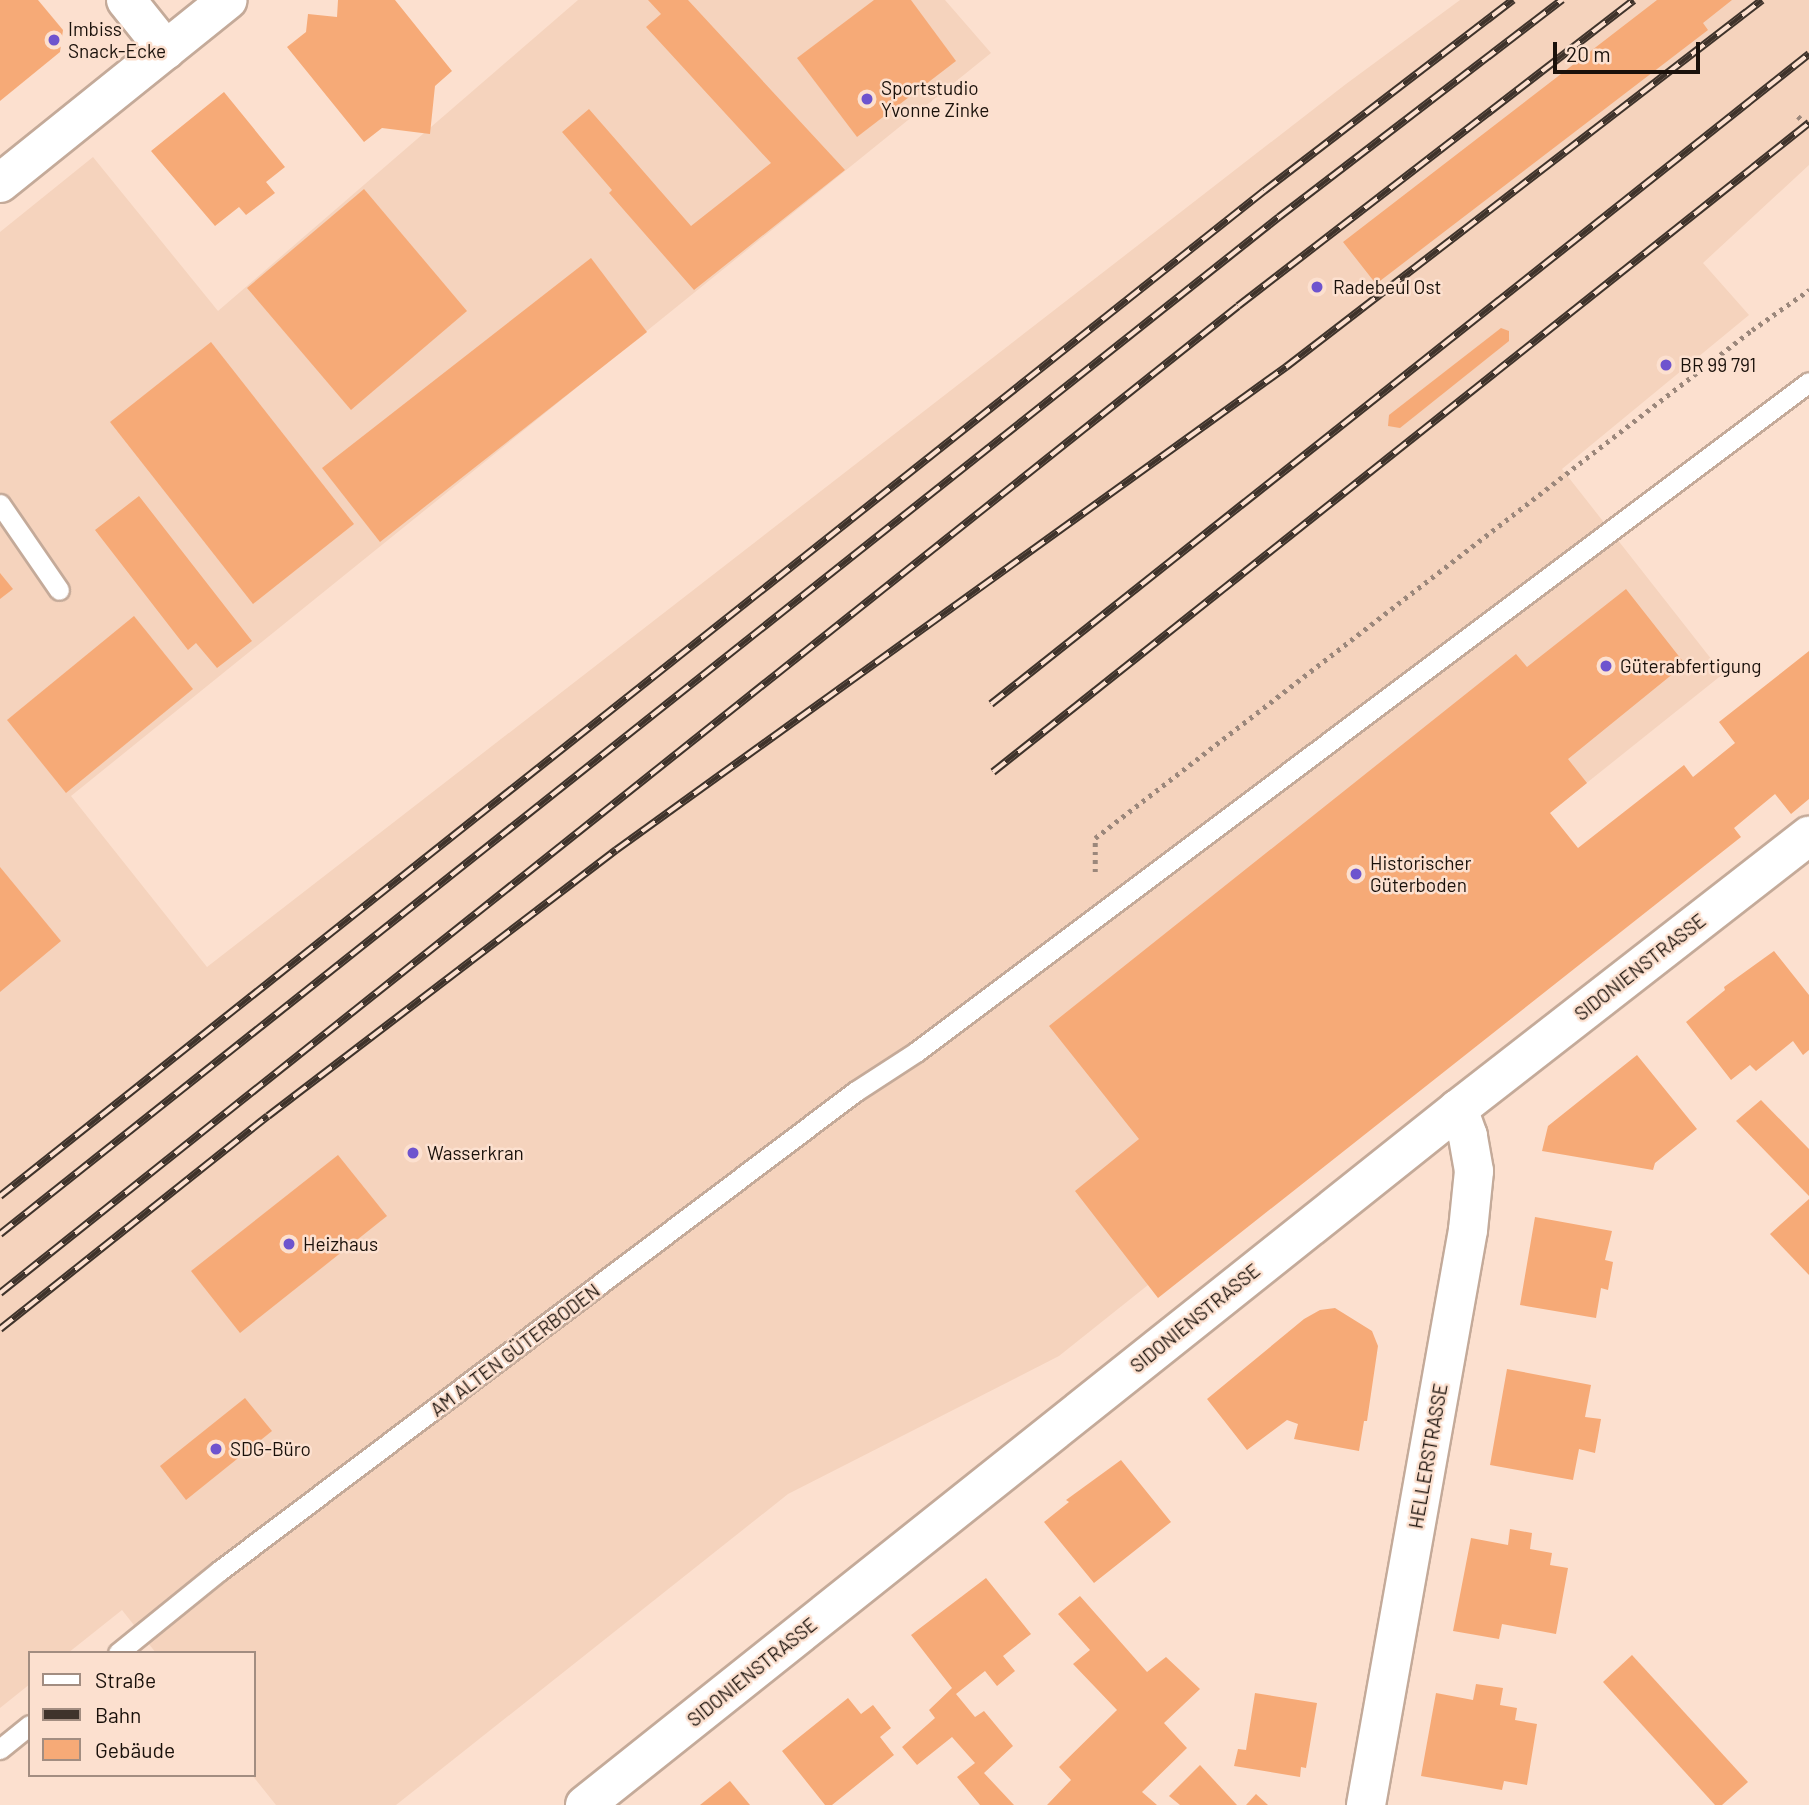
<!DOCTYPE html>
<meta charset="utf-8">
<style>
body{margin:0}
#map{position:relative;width:1809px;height:1805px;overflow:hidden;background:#fce0cf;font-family:Barlow,sans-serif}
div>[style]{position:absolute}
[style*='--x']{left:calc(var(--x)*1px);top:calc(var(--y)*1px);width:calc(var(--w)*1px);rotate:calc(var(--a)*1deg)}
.built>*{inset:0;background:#f5d3bd}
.building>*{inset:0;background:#f6aa77}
.path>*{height:4.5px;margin-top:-2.25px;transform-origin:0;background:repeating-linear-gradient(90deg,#9b877b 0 3.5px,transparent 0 8.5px)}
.roads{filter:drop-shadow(2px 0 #c4aa99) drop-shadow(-2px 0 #c4aa99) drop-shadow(0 2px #c4aa99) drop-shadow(0 -2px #c4aa99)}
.service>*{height:19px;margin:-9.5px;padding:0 9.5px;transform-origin:9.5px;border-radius:9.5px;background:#fff}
.minor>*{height:38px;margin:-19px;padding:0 19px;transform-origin:19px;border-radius:19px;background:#fff}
.rail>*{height:8px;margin-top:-4px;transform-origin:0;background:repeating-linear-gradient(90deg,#fce0cf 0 16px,#3f332b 0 32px);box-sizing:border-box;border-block:2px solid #3f332b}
.dots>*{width:19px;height:19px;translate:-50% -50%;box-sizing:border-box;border:4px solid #fce0cf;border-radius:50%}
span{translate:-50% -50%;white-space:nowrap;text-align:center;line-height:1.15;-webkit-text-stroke:5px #fce0cf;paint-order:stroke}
.poi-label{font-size:19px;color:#1a110b}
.left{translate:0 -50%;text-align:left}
.street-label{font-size:19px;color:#1a110b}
.legend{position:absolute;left:28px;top:1651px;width:228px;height:126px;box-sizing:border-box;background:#fce0cf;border:2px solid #a28d81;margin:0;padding:9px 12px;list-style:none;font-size:21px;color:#1a110b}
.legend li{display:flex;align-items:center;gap:14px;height:35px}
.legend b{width:35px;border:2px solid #a28d81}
.scale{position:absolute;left:1553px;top:42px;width:147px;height:32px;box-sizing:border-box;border:4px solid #1a110b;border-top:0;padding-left:9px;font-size:21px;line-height:24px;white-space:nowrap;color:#1a110b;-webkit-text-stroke:5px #fce0cf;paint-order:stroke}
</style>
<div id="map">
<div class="built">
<div style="clip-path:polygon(578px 0,945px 0,991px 53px,71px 796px,207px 967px,1346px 84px,1460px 0,1809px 0,1809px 165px,1703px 263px,1749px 315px,1562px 469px,1723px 674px,1524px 833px,1610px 941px,1464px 1033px,1059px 1356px,788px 1494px,396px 1805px,276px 1805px,252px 1775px,254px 1653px,156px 1653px,122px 1610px,68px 1653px,30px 1653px,30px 1684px,0 1708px,0 232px,93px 157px,218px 311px)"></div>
</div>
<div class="building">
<div style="clip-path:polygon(0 0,38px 0,63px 30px,60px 52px,0 101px)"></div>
<div style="clip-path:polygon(338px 0,395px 0,452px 71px,435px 86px,430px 134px,382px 128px,364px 142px,287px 47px,306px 32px,308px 14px,337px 17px)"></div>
<div style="clip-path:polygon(648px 0,688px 0,845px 170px,694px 290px,609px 193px,612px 190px,562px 132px,589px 109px,691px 226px,771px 163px,646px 27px,661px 14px)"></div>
<div style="clip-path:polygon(874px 0,911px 0,956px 61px,857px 137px,797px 58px)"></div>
<div style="clip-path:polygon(1657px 0,1732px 0,1703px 23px,1708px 30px,1376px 284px,1343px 242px)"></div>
<div style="clip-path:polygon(224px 92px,285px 167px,266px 182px,275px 193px,246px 215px,239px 207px,215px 226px,151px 151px)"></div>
<div style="clip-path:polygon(364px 189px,467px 311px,351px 410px,247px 288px)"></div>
<div style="clip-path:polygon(591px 258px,647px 332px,380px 542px,322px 468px)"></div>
<div style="clip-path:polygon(1501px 328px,1509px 331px,1509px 341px,1400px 428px,1388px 426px,1389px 415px)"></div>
<div style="clip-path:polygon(211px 342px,354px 524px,253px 604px,110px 422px)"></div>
<div style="clip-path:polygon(139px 496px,252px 641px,217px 668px,196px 643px,188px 650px,95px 530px)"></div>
<div style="clip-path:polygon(0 573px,13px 589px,0 599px)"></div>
<div style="clip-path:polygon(1626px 589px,1685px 664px,1568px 759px,1587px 783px,1550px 813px,1578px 848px,1684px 765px,1693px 777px,1735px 743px,1719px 722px,1809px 651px,1809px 799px,1791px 814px,1775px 794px,1734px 828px,1741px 837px,1158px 1298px,1075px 1191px,1139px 1139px,1049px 1026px,1516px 654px,1527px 667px)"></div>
<div style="clip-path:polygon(134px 616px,193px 689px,66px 793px,7px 720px)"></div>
<div style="clip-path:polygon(0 867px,61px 941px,0 992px)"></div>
<div style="clip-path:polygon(1774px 951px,1809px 995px,1809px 1050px,1803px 1055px,1793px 1041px,1756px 1071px,1750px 1065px,1731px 1080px,1686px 1022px,1725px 990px,1724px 987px)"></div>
<div style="clip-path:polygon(1637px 1055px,1697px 1129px,1655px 1163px,1653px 1170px,1542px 1151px,1548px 1126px)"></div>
<div style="clip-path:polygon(1761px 1100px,1809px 1149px,1809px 1196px,1736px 1121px)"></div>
<div style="clip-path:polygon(338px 1155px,387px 1216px,240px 1333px,191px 1271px)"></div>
<div style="clip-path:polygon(1809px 1199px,1809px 1275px,1770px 1234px)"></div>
<div style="clip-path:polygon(1535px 1217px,1612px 1231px,1605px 1260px,1613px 1262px,1608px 1290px,1601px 1288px,1596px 1318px,1520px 1305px)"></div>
<div style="clip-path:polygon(1335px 1308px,1372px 1331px,1378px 1346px,1367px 1421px,1364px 1421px,1359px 1451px,1294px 1439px,1298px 1424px,1287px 1420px,1247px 1450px,1207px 1399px,1304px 1319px,1320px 1310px)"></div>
<div style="clip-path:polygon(1507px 1369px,1591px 1385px,1585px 1417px,1601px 1419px,1595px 1453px,1579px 1449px,1573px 1480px,1490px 1465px)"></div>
<div style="clip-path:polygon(245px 1398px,272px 1431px,186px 1500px,160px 1466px)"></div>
<div style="clip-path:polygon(1121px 1460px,1171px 1522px,1094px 1583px,1044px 1522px,1069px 1502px,1066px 1500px)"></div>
<div style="clip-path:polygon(1510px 1529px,1532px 1533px,1530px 1549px,1552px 1553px,1550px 1565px,1568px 1568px,1556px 1634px,1502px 1624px,1499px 1639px,1453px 1631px,1471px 1538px,1508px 1545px)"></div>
<div style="clip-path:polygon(986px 1578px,1031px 1634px,1003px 1656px,1015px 1671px,997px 1686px,985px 1671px,956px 1694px,975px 1717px,984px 1711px,1013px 1746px,984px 1773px,1014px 1805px,980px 1805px,957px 1777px,975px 1763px,952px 1737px,917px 1765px,902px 1747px,935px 1718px,929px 1710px,952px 1688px,911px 1635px)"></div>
<div style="clip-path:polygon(1080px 1596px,1147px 1672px,1166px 1657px,1200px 1689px,1164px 1723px,1187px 1748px,1142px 1792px,1157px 1805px,1047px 1805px,1071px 1780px,1059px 1767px,1117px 1710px,1073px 1664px,1090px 1650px,1058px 1614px)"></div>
<div style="clip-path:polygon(1632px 1655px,1748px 1782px,1722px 1805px,1715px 1805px,1603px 1682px)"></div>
<div style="clip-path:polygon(1476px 1684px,1503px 1688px,1500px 1705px,1517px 1708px,1515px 1720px,1537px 1724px,1527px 1785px,1504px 1781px,1502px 1790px,1421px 1776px,1436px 1693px,1473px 1700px)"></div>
<div style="clip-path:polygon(1255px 1693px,1317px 1703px,1306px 1768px,1301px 1767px,1300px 1777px,1234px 1766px,1238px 1749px,1246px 1750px)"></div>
<div style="clip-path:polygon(848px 1698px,861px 1714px,873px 1705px,891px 1728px,880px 1737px,894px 1755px,832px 1805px,825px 1805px,782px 1751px)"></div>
<div style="clip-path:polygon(1200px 1765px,1237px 1805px,1180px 1805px,1169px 1796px)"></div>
<div style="clip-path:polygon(730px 1781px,750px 1805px,700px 1805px)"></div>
<div style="clip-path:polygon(1256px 1794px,1268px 1805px,1246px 1805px)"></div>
</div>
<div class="path">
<div style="--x:1798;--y:116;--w:16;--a:45"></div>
<div style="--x:1095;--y:872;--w:34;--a:-90"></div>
<div style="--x:1095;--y:838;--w:830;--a:-37.71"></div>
<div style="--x:1752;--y:330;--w:70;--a:-35.1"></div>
</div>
<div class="roads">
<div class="service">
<div style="--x:0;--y:504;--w:104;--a:55.5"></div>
<div style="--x:118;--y:1653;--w:130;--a:-39.1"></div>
<div style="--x:219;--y:1571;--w:798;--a:-37"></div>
<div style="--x:856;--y:1091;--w:72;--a:-33"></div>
<div style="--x:916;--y:1052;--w:1116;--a:-36.88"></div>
<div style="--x:0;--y:1749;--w:38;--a:-39"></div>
</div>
<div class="minor">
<div style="--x:126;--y:0;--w:64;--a:51.3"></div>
<div style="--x:0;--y:183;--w:292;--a:-38.8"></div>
<div style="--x:585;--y:1805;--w:1116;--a:-38.56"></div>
<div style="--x:1458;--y:1109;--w:445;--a:-37.9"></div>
<div style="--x:1366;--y:1805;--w:584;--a:-79.94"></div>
<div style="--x:1468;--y:1230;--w:59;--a:-84.2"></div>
<div style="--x:1474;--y:1171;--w:36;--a:-100"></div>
<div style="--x:1468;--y:1136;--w:29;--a:-110"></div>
</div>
</div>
<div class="rail">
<div style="--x:991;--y:704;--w:1045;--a:-38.47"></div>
<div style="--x:993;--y:772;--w:1043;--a:-38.5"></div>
<div style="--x:0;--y:1196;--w:1615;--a:-38.49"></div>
<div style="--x:1264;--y:191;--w:314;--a:-37.5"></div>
<div style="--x:0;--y:1234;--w:1634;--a:-38.49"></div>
<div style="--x:1279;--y:217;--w:357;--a:-37.5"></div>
<div style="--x:0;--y:1293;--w:1583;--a:-38.56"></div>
<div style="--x:1238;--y:306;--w:500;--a:-37.69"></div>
<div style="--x:0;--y:1329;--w:342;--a:-38.5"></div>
<div style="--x:268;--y:1116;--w:438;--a:-37.4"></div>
<div style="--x:616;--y:850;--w:826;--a:-35.79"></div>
<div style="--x:1286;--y:367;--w:601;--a:-37.63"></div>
</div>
<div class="dots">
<div style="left:54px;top:40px;background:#6e54ce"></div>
<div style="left:867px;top:99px;background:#6e54ce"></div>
<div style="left:1317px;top:287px;background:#6e54ce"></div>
<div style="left:1666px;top:365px;background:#6e54ce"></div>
<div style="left:1606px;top:666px;background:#6e54ce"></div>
<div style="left:1356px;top:874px;background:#6e54ce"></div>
<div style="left:413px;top:1153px;background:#6e54ce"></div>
<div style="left:289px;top:1244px;background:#6e54ce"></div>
<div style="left:216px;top:1449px;background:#6e54ce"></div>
</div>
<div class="poi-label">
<span class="left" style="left:68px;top:40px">Imbiss<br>Snack-Ecke</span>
<span class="left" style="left:881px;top:99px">Sportstudio<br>Yvonne Zinke</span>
<span class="left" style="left:1333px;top:287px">Radebeul Ost</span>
<span class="left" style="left:1680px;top:365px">BR 99 791</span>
<span class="left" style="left:1620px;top:666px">Güterabfertigung</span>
<span class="left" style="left:1370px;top:874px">Historischer<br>Güterboden</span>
<span class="left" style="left:427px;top:1153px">Wasserkran</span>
<span class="left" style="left:303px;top:1244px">Heizhaus</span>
<span class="left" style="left:230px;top:1449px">SDG-Büro</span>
</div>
<div class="street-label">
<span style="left:1640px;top:967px;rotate:-38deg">SIDONIENSTRASSE</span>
<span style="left:1195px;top:1318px;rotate:-39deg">SIDONIENSTRASSE</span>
<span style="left:515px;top:1350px;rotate:-37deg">AM ALTEN GÜTERBODEN</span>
<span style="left:1428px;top:1456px;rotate:-80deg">HELLERSTRASSE</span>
<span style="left:752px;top:1672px;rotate:-39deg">SIDONIENSTRASSE</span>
</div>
<ul class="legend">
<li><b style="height:9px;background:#fff"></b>Straße</li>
<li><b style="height:9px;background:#3f332b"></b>Bahn</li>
<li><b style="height:19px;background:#f6aa77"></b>Gebäude</li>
</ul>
<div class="scale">20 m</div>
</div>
